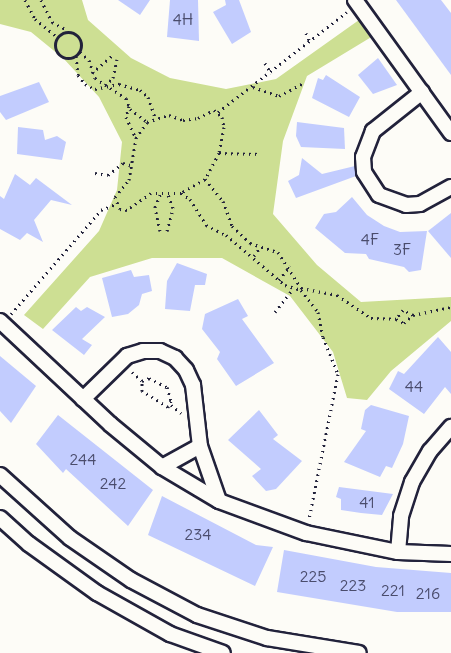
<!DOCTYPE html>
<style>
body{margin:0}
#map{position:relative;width:451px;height:653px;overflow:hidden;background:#fdfcf7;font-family:Delius,sans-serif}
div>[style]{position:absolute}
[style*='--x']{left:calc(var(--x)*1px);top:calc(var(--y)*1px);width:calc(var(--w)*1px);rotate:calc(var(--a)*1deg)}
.green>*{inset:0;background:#cddf93}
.building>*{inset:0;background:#c2ccfe}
.path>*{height:3px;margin-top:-1.5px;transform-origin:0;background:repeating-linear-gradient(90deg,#22223b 0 1.5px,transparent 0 6px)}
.path>.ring{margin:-1.5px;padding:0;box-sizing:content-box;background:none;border:3px solid #22223b;border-radius:50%}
.roads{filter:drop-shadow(2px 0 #22223b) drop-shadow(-2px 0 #22223b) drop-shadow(0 2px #22223b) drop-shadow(0 -2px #22223b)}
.street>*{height:14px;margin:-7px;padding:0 7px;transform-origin:7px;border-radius:7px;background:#fdfcf7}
span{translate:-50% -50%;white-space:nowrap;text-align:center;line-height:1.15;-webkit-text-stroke:5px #fdfcf7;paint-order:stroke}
.number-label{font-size:16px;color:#4a4c6c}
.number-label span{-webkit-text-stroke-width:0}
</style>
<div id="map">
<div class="green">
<div style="clip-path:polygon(0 0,82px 0,88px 20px,131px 58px,170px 78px,226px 89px,276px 79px,359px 20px,373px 36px,307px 76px,283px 141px,273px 214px,317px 265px,361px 302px,451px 297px,451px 321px,391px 371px,367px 400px,347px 398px,333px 352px,290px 296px,222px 258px,152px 258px,90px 277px,43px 329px,24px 315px,99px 231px,117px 190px,122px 142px,99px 97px,64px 59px,31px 32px,0 24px)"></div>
</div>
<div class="building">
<div style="clip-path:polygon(118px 0,150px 0,140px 15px)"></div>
<div style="clip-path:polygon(170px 0,198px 0,199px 41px,167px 37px)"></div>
<div style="clip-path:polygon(225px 0,239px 0,251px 32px,232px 44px,213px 12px,226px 5px)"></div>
<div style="clip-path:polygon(396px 0,441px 0,451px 13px,451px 75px)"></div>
<div style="clip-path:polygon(378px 58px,397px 85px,373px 94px,358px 75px)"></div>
<div style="clip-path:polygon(326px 75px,360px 97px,349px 117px,312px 98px,318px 78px,323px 80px)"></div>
<div style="clip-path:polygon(39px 82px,49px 102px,6px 120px,0 112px,0 96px)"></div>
<div style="clip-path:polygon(297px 122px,344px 128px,345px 149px,301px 147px,296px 136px)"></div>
<div style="clip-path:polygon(18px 127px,43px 130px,45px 140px,57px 136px,66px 142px,62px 160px,17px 154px)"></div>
<div style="clip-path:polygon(302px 158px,322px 174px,355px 166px,356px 176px,296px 198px,288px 181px,299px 175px)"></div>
<div style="clip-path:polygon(15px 174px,30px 185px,36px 178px,72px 205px,51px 200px,34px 220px,43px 242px,27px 233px,20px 240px,0 229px,0 196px,4px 199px)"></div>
<div style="clip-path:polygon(352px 197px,367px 215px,384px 226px,400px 232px,427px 231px,421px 270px,409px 272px,404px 267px,369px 259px,366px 254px,345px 253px,315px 228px,324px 214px,336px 212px)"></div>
<div style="clip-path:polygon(451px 213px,451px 258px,428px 231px)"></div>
<div style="clip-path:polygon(177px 263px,207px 274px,205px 285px,195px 285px,190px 311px,165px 309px,167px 281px)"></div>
<div style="clip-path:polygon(131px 270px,134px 277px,149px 275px,152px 291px,142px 294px,139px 305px,128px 314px,112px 317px,102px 278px)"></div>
<div style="clip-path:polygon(238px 299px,248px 316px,242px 319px,274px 363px,236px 386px,217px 359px,220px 352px,202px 329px,205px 314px)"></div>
<div style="clip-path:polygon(76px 307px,81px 311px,87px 307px,105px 317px,82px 339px,92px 345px,84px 355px,52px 330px)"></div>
<div style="clip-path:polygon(438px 337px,451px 352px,451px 394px,445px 387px,424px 414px,389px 389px,398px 371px,404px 374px)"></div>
<div style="clip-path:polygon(0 356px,36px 386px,11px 423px,0 411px)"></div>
<div style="clip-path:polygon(371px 405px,409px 416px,403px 444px,392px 468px,386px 466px,380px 477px,344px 462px,366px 431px,361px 429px,365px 410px)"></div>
<div style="clip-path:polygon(259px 410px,278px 435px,273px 439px,302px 461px,276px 489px,266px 491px,252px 476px,261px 469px,228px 440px)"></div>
<div style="clip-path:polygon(58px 415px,153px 490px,128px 526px,66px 469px,63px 473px,36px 444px)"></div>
<div style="clip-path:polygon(339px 487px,393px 494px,382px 515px,361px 513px,341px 510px,341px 499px,336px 497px)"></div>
<div style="clip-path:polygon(162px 496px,256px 545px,273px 547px,255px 586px,148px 535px)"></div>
<div style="clip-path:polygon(284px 550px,376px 567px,451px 573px,451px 612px,397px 612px,277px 592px)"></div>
</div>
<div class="path">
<div style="--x:25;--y:0;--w:21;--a:62"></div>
<div style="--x:35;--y:19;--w:28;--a:39"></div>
<div style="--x:41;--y:0;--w:25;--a:63"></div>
<div style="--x:52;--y:22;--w:17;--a:28"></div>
<div class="ring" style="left:55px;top:32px;width:23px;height:23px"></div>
<div style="--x:306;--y:33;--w:10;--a:66"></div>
<div style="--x:80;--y:52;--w:12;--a:42"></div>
<div style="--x:89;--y:60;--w:19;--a:72"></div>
<div style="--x:95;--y:78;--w:37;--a:33"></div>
<div style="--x:126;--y:98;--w:12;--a:70"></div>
<div style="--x:130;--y:109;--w:21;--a:37"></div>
<div style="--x:76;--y:56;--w:19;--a:84"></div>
<div style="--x:78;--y:75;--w:11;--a:52"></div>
<div style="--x:85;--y:84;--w:11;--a:27"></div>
<div style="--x:95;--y:89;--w:25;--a:-12"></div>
<div style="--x:119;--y:84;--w:22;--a:16"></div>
<div style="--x:140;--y:90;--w:11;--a:41"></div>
<div style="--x:148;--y:97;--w:21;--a:71"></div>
<div style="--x:265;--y:63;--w:12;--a:59"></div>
<div style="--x:92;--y:73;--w:28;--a:-41"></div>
<div style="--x:105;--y:85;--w:11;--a:-41"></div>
<div style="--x:113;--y:78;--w:19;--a:-78"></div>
<div style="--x:253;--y:87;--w:28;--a:19"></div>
<div style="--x:279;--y:96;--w:27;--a:-28"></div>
<div style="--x:129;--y:106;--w:11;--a:105"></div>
<div style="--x:126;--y:117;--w:23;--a:65"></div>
<div style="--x:214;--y:110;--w:11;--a:41"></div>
<div style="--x:222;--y:117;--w:10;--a:79"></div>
<div style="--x:224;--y:127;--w:26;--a:101"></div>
<div style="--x:219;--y:153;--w:30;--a:118"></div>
<div style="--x:205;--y:179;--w:28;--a:150"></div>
<div style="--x:181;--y:193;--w:30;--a:180"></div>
<div style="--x:151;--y:193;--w:29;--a:145"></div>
<div style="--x:127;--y:210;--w:7;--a:-172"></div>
<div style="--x:120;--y:209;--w:13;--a:-113"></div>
<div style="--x:115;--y:197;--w:22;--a:-51"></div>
<div style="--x:129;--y:180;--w:43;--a:-80.5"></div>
<div style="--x:136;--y:138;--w:19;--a:-55"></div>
<div style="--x:147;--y:122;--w:23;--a:-18"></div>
<div style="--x:169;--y:115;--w:15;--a:20"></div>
<div style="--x:183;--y:120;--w:15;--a:-8"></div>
<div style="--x:198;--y:118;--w:18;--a:-27"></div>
<div style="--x:218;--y:112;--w:163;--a:-37.8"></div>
<div style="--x:219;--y:153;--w:41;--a:1.4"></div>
<div style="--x:95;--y:173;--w:13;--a:9"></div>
<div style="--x:108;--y:175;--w:19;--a:-39"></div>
<div style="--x:123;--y:163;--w:11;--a:15"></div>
<div style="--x:205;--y:179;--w:28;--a:51"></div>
<div style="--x:223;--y:201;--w:27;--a:70"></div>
<div style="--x:232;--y:226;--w:25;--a:43"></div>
<div style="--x:250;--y:243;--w:29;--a:18"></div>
<div style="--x:278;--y:252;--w:43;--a:57.4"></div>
<div style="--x:301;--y:288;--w:37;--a:11"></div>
<div style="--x:337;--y:295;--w:41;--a:34.1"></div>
<div style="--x:371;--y:318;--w:25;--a:2"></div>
<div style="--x:396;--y:319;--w:9;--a:27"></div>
<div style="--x:404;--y:323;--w:12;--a:-42"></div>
<div style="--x:413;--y:315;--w:11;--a:-153"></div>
<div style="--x:403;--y:310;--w:11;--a:128"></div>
<div style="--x:181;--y:193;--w:11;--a:34"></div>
<div style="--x:190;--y:199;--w:31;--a:58"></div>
<div style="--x:206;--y:225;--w:22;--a:27"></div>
<div style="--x:226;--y:235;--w:77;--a:40.3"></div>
<div style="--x:285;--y:285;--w:17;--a:17"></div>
<div style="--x:301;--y:290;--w:28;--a:52"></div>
<div style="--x:318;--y:312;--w:25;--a:79"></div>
<div style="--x:323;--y:337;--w:40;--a:68"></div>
<div style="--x:338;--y:374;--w:148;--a:101.3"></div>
<div style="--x:160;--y:231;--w:25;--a:-102"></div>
<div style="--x:155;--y:207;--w:15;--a:-67"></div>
<div style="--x:167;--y:231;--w:24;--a:-75"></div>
<div style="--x:173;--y:208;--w:15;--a:-110"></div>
<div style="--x:254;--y:256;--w:12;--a:-55"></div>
<div style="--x:279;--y:280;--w:18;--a:-52"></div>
<div style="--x:275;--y:312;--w:29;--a:-52"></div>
<div style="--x:11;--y:314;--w:138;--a:-49.1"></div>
<div style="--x:101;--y:210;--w:16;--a:-22"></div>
<div style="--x:413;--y:315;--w:39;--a:-12"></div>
<div style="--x:132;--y:372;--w:13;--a:42"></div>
<div style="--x:149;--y:378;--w:20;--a:27"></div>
<div style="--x:167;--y:387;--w:15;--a:74"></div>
<div style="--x:171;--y:401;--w:7;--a:117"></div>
<div style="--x:168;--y:407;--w:31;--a:-148"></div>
<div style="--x:142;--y:391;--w:10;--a:-90"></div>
<div style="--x:142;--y:381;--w:8;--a:-23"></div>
<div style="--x:171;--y:405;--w:13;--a:39"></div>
</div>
<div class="roads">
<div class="street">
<div style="--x:355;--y:0;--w:164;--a:54.2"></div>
<div style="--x:422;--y:92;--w:63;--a:141.5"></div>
<div style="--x:373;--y:131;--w:28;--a:111"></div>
<div style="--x:363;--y:157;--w:15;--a:86"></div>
<div style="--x:364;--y:172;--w:27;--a:57"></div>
<div style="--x:379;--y:195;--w:29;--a:20"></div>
<div style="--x:406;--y:205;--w:14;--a:-4"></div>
<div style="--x:420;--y:204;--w:35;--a:-29"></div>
<div style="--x:0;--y:321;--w:151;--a:43.1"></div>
<div style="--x:110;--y:424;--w:67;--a:39.6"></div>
<div style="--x:162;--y:467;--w:66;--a:30.8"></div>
<div style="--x:219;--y:501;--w:93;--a:20.2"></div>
<div style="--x:306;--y:533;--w:94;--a:11.7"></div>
<div style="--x:398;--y:552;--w:53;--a:2.2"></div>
<div style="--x:83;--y:399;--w:62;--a:-44.3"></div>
<div style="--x:127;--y:356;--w:17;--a:-17"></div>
<div style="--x:143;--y:351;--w:17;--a:0"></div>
<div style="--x:160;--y:351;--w:17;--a:25"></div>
<div style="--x:175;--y:358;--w:16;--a:47"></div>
<div style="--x:186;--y:370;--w:17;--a:65"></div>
<div style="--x:193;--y:385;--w:61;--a:83.5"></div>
<div style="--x:200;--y:446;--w:58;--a:70.9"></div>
<div style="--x:162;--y:467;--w:43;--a:-28.9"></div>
<div style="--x:0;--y:475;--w:94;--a:42"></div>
<div style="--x:70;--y:538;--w:74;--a:34.5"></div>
<div style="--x:131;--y:580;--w:75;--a:27.9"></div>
<div style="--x:197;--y:615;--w:74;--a:18.2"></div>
<div style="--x:267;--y:638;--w:93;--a:9.3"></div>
<div style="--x:0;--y:518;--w:39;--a:42"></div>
<div style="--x:29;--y:544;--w:84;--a:35.8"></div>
<div style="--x:97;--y:593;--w:84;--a:29.3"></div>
<div style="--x:170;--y:634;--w:56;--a:19.7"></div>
<div style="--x:398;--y:552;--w:36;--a:-85"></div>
<div style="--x:401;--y:516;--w:36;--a:-72"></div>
<div style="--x:412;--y:482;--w:36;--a:-60"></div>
<div style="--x:430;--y:451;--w:32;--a:-49"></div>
</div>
</div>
<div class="number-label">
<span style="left:183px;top:19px">4H</span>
<span style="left:370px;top:239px">4F</span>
<span style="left:402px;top:249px">3F</span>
<span style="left:414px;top:386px">44</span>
<span style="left:83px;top:459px">244</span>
<span style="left:113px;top:483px">242</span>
<span style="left:367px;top:502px">41</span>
<span style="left:198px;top:534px">234</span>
<span style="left:313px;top:576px">225</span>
<span style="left:353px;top:585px">223</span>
<span style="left:393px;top:590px">221</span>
<span style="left:428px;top:593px">216</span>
</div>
</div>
